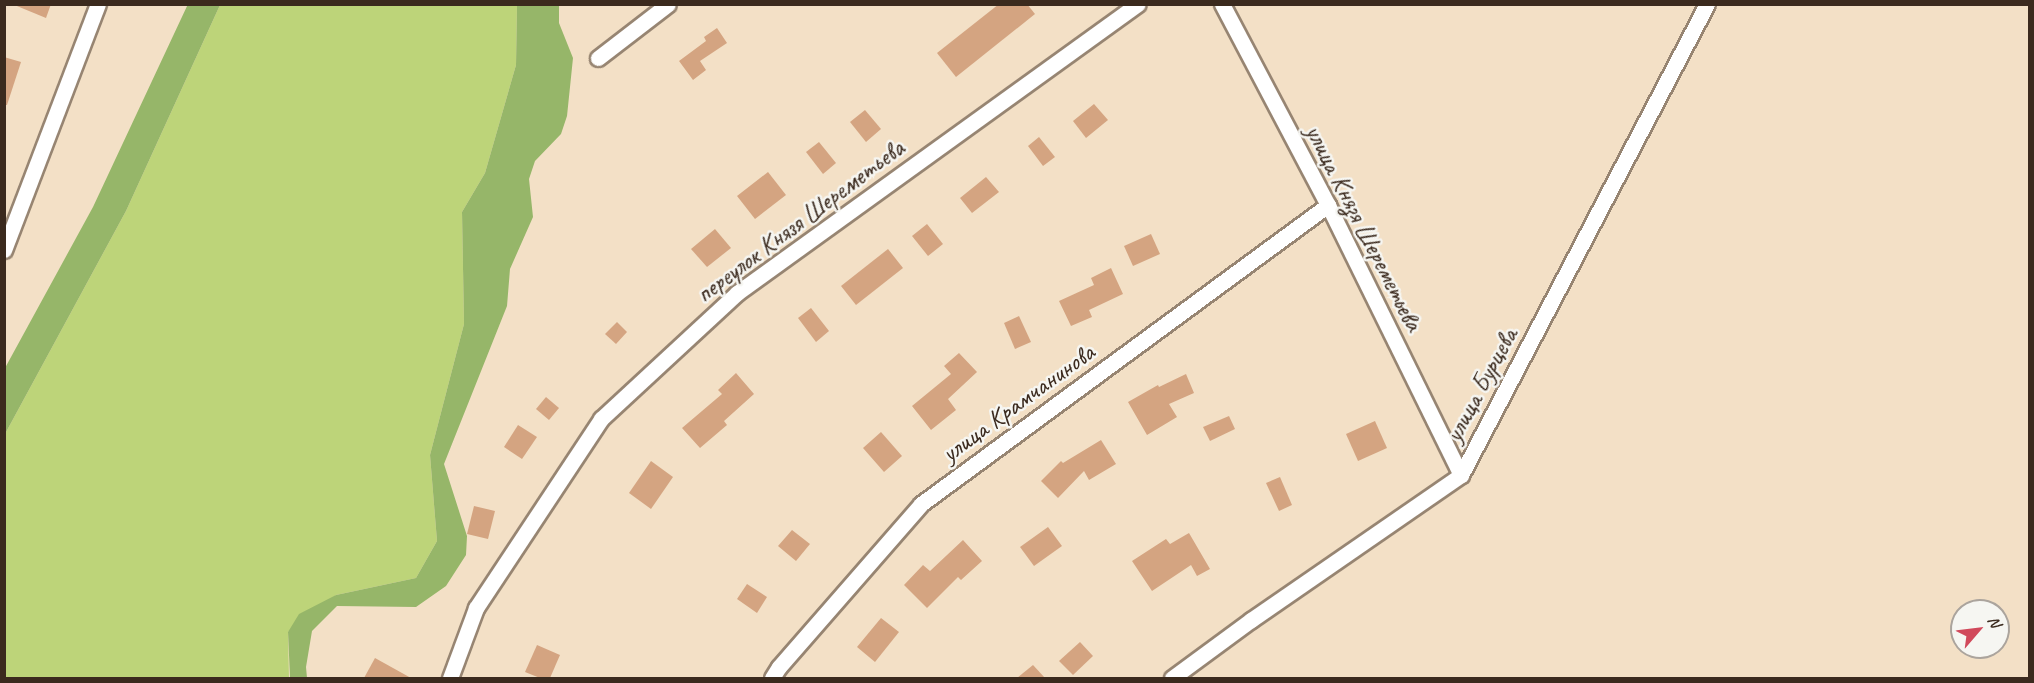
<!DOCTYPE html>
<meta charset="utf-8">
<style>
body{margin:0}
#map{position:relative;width:2034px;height:683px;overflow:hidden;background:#f3e0c6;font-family:Caveat,sans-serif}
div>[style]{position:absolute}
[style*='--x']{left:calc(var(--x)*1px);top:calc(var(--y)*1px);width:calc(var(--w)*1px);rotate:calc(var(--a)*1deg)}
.green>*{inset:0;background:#bdd479}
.forest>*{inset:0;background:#96b669}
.building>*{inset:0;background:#d4a481}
.roads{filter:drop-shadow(2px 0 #978572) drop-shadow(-2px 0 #978572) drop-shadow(0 2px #978572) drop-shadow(0 -2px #978572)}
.minor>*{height:15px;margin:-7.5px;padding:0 7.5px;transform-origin:7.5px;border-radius:7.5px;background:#fff}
span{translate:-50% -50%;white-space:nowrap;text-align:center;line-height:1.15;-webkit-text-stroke:5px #f6f6f2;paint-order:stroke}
.street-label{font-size:26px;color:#3b2a1e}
.frame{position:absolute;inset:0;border:6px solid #3b2a1e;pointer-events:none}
.north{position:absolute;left:1950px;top:599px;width:60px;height:60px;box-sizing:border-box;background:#f6f6f2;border:2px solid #aba49d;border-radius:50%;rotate:62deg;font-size:16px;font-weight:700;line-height:24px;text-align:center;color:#3b2a1e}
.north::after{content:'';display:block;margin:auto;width:21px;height:27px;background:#d1495b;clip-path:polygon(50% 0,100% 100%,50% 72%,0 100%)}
</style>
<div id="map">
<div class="green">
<div style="clip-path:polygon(220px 5px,517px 5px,516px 65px,485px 173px,462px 212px,464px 324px,430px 455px,437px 541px,416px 578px,336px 595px,288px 632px,289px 678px,5px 678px,5px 434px,126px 211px)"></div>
</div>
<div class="forest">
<div style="clip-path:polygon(188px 4px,220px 5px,126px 211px,5px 434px,5px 368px,93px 207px)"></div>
<div style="clip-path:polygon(517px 5px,559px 5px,559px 23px,573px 58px,567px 116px,561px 134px,535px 161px,529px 179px,533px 217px,510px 269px,507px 306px,444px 464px,467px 536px,466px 555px,446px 586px,416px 607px,337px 606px,312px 631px,306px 667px,307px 678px,290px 678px,288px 632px,299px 614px,336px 595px,416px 578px,437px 541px,430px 455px,464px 324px,462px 212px,485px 173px,516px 65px)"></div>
</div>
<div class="building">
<div style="clip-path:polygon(12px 4px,51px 4px,46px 18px)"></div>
<div style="clip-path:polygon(999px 4px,1027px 4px,1035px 14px,956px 77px,937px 53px)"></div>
<div style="clip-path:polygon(717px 28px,727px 43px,700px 61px,706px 70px,693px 80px,679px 61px,706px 41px,704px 37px)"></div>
<div style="clip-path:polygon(4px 57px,21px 62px,7px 105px,4px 105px)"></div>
<div style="clip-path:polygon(1094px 104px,1108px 120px,1086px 138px,1073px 121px)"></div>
<div style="clip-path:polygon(865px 110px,881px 129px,866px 142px,850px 122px)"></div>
<div style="clip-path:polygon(1039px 137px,1055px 157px,1043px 166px,1028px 146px)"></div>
<div style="clip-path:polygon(819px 142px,836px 163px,823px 174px,806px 152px)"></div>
<div style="clip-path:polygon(768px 172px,786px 195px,755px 219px,737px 196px)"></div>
<div style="clip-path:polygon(986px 177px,999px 192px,972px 213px,960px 198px)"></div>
<div style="clip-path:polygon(927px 224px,943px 244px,928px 256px,912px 236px)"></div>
<div style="clip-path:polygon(715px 229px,731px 248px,707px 267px,691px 249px)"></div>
<div style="clip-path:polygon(1151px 234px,1160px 254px,1133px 266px,1124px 246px)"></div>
<div style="clip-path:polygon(888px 249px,903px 268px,856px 305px,841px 286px)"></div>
<div style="clip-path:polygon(1111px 268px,1123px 294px,1089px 310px,1092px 317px,1071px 326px,1059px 301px,1094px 285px,1091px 278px)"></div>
<div style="clip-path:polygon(811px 308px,829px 331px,816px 342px,798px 318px)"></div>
<div style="clip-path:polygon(1019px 316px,1031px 342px,1015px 349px,1004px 323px)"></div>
<div style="clip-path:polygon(617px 322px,627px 332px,616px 344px,605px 334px)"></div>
<div style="clip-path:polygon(959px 353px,977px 372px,948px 399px,956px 410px,931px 430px,912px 406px,951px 374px,944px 366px)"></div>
<div style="clip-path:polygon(736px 373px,754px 394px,724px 421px,727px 425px,700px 448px,682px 428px,722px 394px,718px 390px)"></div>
<div style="clip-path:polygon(1186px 374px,1194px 393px,1169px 404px,1177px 417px,1147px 435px,1128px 402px,1158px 385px,1159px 387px)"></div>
<div style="clip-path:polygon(546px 397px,559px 408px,549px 420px,536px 409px)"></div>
<div style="clip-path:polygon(1229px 416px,1235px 429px,1210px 441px,1203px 427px)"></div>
<div style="clip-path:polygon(1375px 421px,1387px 448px,1358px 461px,1346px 434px)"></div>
<div style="clip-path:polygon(518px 425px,537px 437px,522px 459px,504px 447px)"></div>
<div style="clip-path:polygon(881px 432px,902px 456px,884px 472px,863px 448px)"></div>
<div style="clip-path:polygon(1101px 440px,1116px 464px,1089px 480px,1084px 471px,1058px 498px,1041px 481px,1061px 461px,1063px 463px)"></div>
<div style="clip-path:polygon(651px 461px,673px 477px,651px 509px,629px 493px)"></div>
<div style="clip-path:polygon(1280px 477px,1292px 505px,1279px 511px,1266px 483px)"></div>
<div style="clip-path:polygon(474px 506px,495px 511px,488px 539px,467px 534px)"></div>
<div style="clip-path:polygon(1048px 527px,1062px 546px,1034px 566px,1020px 547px)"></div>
<div style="clip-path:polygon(792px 530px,810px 544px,796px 561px,778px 546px)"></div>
<div style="clip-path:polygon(1189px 533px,1210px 569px,1197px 576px,1191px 565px,1152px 591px,1132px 561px,1166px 539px,1170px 544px)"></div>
<div style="clip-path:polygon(963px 540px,982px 561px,961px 580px,958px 577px,927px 608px,904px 585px,923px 565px,930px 571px)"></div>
<div style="clip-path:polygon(747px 584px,767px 597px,757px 613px,737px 599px)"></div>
<div style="clip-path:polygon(881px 618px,899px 632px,875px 662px,857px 647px)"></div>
<div style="clip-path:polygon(1080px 642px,1093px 656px,1073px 675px,1059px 661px)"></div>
<div style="clip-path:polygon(537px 645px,560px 655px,550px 678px,540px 678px,525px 672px)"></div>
<div style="clip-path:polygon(375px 658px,411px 678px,364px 678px)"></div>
<div style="clip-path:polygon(1033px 665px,1045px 678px,1017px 678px)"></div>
</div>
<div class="roads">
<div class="minor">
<div style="--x:1222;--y:4;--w:227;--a:62.2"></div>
<div style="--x:1328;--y:205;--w:301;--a:63.8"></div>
<div style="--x:598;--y:58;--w:88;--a:-37.6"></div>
<div style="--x:4;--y:250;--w:263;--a:-69.1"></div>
<div style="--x:450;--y:678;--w:75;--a:-69.6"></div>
<div style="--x:476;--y:608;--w:227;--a:-56.5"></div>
<div style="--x:601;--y:419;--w:185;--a:-42.8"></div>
<div style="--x:737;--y:293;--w:494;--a:-35.8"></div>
<div style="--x:772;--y:678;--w:13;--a:-58"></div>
<div style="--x:779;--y:667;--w:216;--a:-48.9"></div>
<div style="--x:921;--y:504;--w:505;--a:-36.3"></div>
<div style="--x:1172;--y:678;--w:98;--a:-36.3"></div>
<div style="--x:1251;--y:620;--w:255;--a:-34.6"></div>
<div style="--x:1461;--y:475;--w:531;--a:-62.42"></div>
</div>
</div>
<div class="street-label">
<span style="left:800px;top:221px;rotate:-37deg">переулок Князя Шереметьева</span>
<span style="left:1364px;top:228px;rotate:63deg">улица Князя Шереметьева</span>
<span style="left:1481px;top:385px;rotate:-62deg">улица Бурцева</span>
<span style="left:1018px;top:403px;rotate:-36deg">улица Крамчанинова</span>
</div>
<div class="frame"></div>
<div class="north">N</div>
</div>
